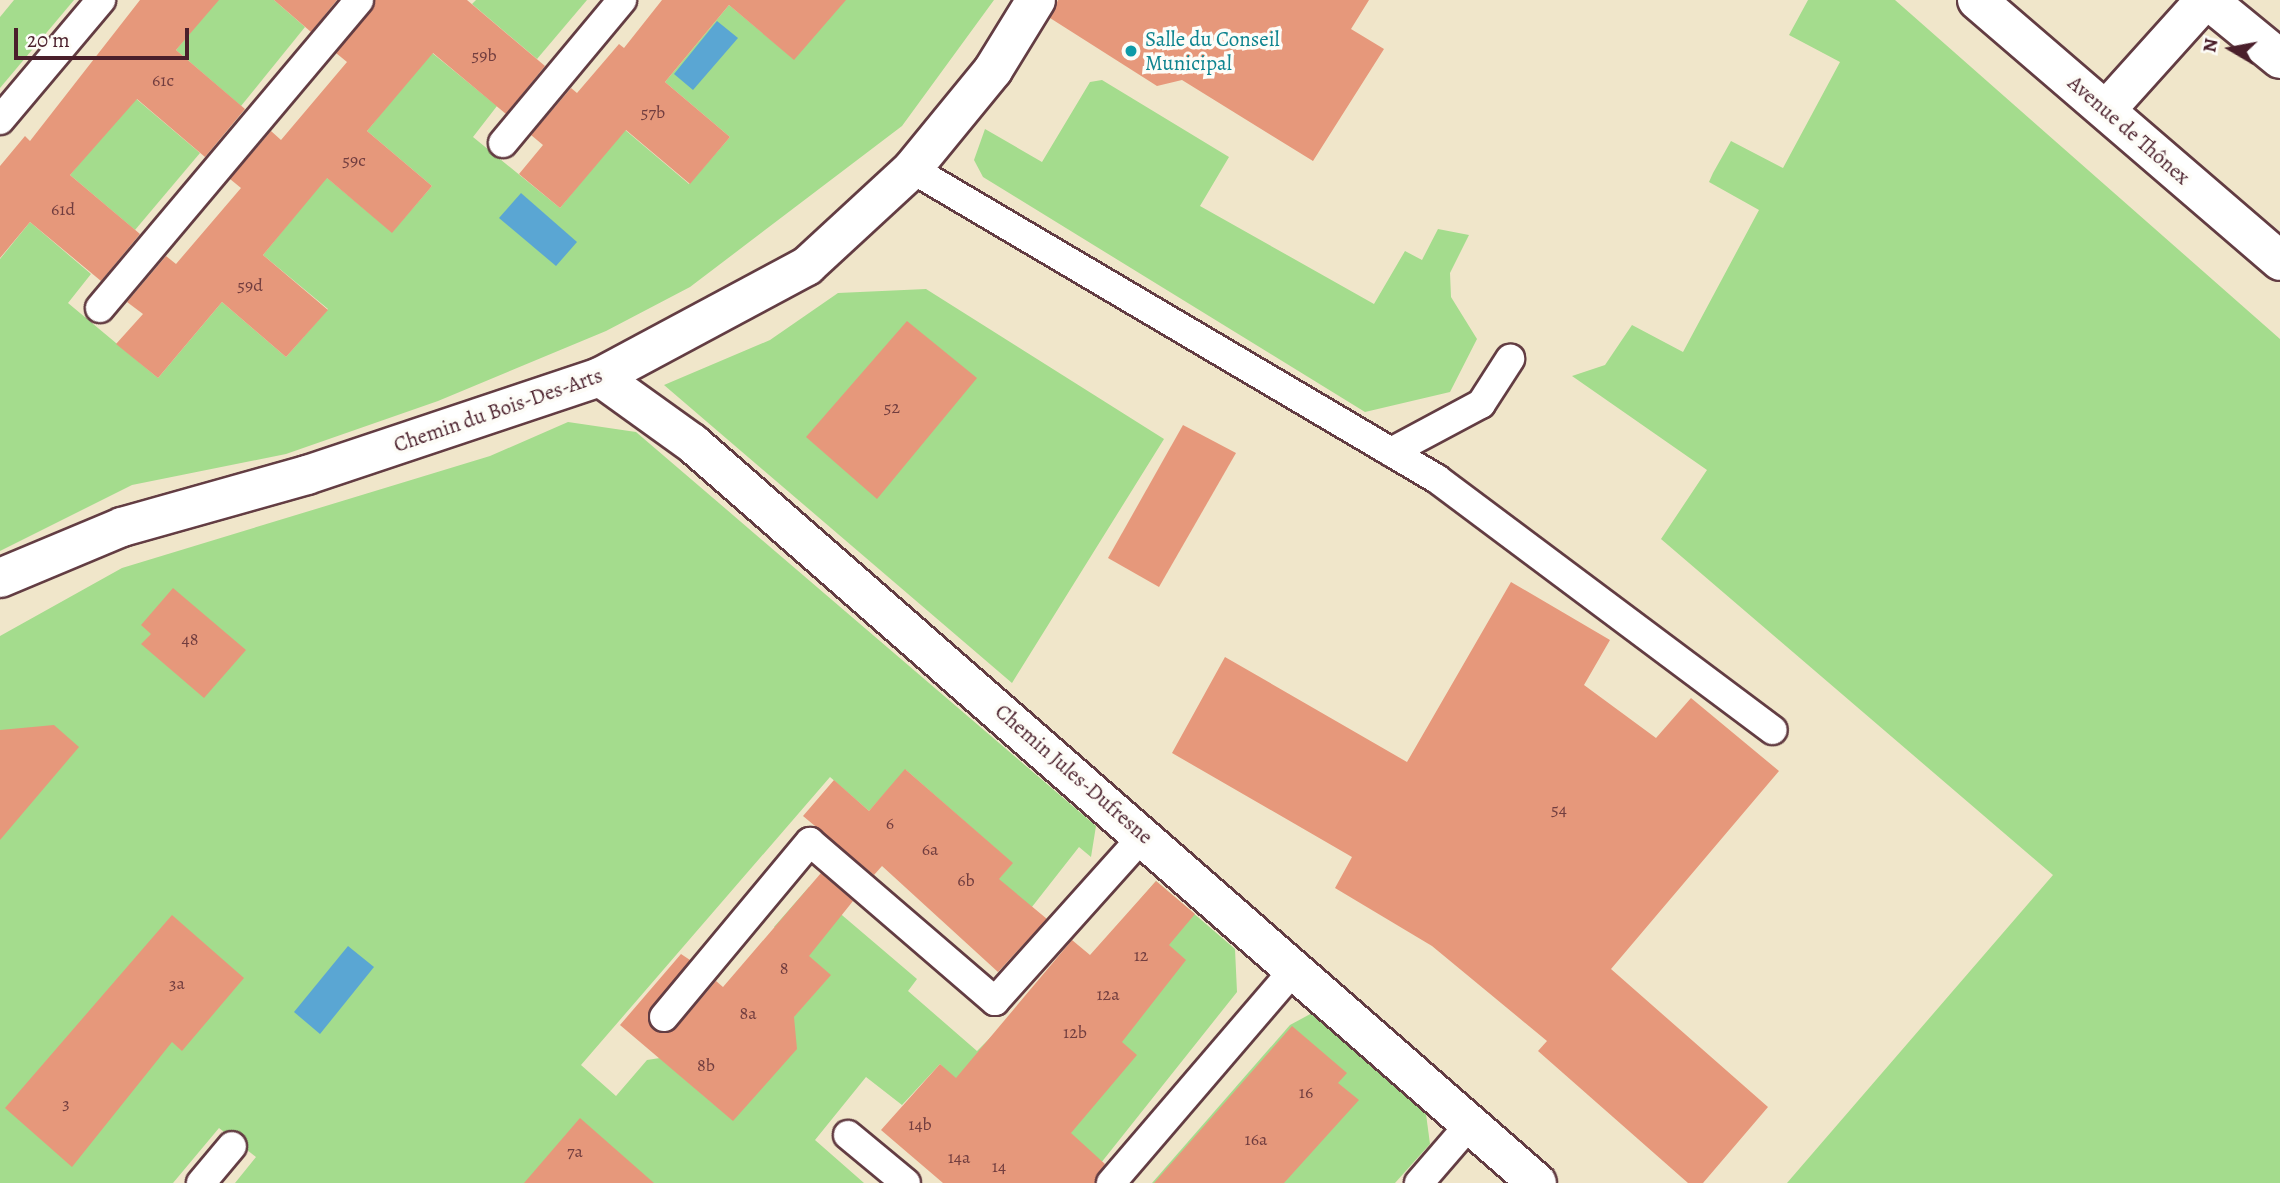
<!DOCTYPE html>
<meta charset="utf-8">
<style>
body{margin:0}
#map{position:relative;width:2280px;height:1183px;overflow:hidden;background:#f0e6ca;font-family:Alegreya,serif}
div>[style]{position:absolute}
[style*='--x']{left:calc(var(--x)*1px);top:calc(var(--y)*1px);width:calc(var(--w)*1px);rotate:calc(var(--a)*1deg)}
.green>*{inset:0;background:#a4dc8d}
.water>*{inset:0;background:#5aa6d3}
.building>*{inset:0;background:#e6987b}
.roads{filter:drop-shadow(2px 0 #633d43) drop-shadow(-2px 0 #633d43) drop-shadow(0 2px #633d43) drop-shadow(0 -2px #633d43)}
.lane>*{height:28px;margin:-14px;padding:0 14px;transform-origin:14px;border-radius:14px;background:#fff}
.street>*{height:38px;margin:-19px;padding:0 19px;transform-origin:19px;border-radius:19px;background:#fff}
.secondary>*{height:38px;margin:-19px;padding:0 19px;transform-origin:19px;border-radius:19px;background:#fff}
.dots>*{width:19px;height:19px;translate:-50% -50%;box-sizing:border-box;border:4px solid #fdfcf7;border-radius:50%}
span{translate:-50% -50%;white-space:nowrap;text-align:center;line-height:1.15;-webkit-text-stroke:7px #fdfcf7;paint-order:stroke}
.number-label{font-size:18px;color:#713d3f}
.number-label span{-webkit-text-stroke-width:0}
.culture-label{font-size:21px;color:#0d838f}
.left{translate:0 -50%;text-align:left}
.street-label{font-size:21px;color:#4a1f2b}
.north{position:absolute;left:2196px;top:14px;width:70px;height:70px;-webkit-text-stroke:5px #fdfcf7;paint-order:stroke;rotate:280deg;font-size:19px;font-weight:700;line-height:28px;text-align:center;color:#4a1f2b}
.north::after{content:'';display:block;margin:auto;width:24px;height:32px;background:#4a1f2b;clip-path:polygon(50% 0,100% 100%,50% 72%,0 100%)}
.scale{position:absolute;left:14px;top:28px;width:175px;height:32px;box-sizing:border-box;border:4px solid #4a1f2b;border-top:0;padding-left:9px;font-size:21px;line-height:24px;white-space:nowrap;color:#4a1f2b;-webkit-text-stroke:5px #fdfcf7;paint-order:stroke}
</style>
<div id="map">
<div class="green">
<div style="clip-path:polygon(14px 0,74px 0,0 88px,0 17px)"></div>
<div style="clip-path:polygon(217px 0,274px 0,305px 27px,241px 106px,176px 50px)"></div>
<div style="clip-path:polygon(476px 0,587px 0,537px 59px,472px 4px)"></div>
<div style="clip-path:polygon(820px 0,994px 0,902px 126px,690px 287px,606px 331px,438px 401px,286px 454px,132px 485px,0 551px,0 259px,30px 222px,91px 274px,68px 303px,158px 378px,222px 302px,286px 357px,328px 309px,263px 255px,326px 177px,392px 232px,432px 186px,367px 131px,431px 52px,497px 106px,473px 137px,560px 208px,624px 129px,689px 184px,730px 137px,665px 82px,729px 5px,794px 59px)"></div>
<div style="clip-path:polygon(1808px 0,1895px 0,2280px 339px,2280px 1183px,1787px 1183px,2053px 875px,1661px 539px,1707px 470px,1572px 376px,1605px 365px,1632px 325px,1683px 352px,1759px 210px,1709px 182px,1713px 173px,1731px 141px,1783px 168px,1840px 62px,1789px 35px)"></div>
<div style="clip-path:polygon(1102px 80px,1229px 157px,1200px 206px,1374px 304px,1405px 251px,1422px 260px,1438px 229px,1469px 235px,1450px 273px,1451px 297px,1477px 339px,1450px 392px,1365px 412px,983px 177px,974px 160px,985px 129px,1042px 162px,1090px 82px)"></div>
<div style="clip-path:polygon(134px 97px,200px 153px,135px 230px,70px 175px)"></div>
<div style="clip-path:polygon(926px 289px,1164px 439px,1012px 683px,664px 385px,770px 340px,838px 293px)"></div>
<div style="clip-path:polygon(568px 422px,636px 432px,1096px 826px,1091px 857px,1079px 847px,1013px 931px,979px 902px,1012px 863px,906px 770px,869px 811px,830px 777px,581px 1065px,616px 1096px,647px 1060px,660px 1058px,716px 1106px,830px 975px,774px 927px,809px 887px,917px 979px,908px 991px,977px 1051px,996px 1032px,1030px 1028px,1156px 881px,1235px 949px,1237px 992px,1085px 1183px,1043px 1183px,940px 1064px,902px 1105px,866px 1077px,815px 1140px,864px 1183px,235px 1183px,256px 1157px,219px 1128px,173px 1183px,0 1183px,0 636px,122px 568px,490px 456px)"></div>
<div style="clip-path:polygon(1314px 1012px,1426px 1114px,1430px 1144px,1395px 1183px,1152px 1183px,1290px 1025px)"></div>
</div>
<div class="water">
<div style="clip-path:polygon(717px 21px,738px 38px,693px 90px,674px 74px)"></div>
<div style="clip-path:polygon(521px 193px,577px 242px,556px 266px,499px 218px)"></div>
<div style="clip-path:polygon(348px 946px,374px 967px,320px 1034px,294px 1012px)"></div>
</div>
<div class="building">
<div style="clip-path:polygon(140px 0,219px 0,176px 50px,245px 109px,205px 157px,137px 99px,70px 175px,140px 234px,101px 281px,30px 222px,0 258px,0 166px,25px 136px,30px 141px)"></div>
<div style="clip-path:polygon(274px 0,337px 0,311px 32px)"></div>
<div style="clip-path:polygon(375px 0,467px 0,545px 66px,506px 114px,433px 53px,367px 131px,432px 186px,392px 233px,327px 178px,263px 255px,328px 310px,286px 357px,222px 302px,158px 378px,116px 344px,143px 314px,127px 302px,166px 256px,176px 264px,241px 188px,230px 179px,271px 131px,281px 140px,347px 62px,336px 53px)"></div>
<div style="clip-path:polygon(662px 0,846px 0,794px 60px,729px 5px,665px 82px,730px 137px,690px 184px,626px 130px,560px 208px,519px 174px,543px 145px,531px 135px,571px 88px,577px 93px,619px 44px,624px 48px)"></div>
<div style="clip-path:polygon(1058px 0,1369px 0,1351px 29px,1384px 49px,1313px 161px,1182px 80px,1157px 86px,1050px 18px)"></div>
<div style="clip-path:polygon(907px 321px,977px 378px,877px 499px,806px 437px)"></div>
<div style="clip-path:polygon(1183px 425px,1236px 453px,1159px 587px,1108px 558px)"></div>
<div style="clip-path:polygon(1511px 582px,1610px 640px,1584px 685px,1656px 738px,1691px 698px,1779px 771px,1611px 969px,1768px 1107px,1703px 1183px,1688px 1183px,1538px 1051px,1547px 1041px,1432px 946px,1335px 888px,1352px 857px,1172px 753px,1225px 657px,1407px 762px)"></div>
<div style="clip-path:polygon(173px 588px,246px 650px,204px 698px,141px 644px,151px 634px,141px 625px)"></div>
<div style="clip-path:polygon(54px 725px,79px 747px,0 840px,0 730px)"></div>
<div style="clip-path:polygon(905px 769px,1013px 863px,999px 879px,1047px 919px,998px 972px,882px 866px,874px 875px,803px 816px,834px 780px,869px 811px)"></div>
<div style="clip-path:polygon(821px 873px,853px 901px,809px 956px,831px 975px,794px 1017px,797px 1049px,733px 1121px,620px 1025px,681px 954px,690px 960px,648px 1015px,661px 1033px,676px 1028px,716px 981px,723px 987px)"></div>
<div style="clip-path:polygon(1156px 881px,1195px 914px,1169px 945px,1186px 960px,1122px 1042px,1137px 1055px,1071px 1133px,1105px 1164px,1095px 1183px,943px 1183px,881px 1130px,940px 1064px,956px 1078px,1072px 940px,1090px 955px)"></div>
<div style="clip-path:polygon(172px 915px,244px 978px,182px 1051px,172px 1042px,72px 1167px,5px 1108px)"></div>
<div style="clip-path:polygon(1292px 1026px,1347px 1073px,1338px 1083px,1359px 1100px,1284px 1183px,1154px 1183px)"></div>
<div style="clip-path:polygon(580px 1118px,654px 1183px,524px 1183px)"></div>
</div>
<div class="roads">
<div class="lane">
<div style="--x:0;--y:120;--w:157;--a:-49.9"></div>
<div style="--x:503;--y:143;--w:186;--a:-50.2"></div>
<div style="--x:912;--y:169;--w:610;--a:30.56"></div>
<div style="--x:1437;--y:479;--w:419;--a:36.8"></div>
<div style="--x:100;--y:308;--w:402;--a:-49.9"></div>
<div style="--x:1391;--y:452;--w:102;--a:-28.1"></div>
<div style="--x:1481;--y:404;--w:54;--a:-57.2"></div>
<div style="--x:664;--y:1017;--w:228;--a:-50.2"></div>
<div style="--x:810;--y:842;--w:244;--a:40.7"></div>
<div style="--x:995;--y:1001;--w:224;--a:-48.1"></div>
<div style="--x:848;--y:1135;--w:75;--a:39.6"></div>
<div style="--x:201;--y:1183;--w:48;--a:-50"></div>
<div style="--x:1111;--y:1183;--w:278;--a:-49.4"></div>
<div style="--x:1419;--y:1183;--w:77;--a:-49.2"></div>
</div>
<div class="street">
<div style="--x:2208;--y:0;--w:93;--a:39.3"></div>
<div style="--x:2106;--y:110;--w:148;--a:-48"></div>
<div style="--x:600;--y:377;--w:113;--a:35.7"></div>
<div style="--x:692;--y:443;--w:1123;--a:41.21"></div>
<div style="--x:0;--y:578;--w:132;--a:-22.7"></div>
<div style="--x:122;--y:527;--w:192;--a:-15.7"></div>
<div style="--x:307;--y:475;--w:309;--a:-18.5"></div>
<div style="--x:600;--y:377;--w:235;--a:-28.2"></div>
<div style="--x:807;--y:266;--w:143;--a:-42.7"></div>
<div style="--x:912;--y:169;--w:128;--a:-50.7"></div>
<div style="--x:993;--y:70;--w:82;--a:-58.4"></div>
</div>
<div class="secondary">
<div style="--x:1977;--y:0;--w:400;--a:40.7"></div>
</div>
</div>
<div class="dots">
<div style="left:1131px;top:51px;background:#0f9aa8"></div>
</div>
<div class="number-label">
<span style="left:484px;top:55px">59b</span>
<span style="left:163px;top:80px">61c</span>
<span style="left:653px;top:112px">57b</span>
<span style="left:354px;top:160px">59c</span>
<span style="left:63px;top:209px">61d</span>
<span style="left:250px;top:285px">59d</span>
<span style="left:892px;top:407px">52</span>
<span style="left:190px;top:639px">48</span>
<span style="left:1559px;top:809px">54</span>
<span style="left:890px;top:823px">6</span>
<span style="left:930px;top:849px">6a</span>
<span style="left:966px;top:880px">6b</span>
<span style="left:1141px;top:955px">12</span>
<span style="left:784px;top:968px">8</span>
<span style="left:177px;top:983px">3a</span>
<span style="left:1108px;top:994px">12a</span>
<span style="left:748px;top:1013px">8a</span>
<span style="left:1075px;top:1032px">12b</span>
<span style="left:706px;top:1065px">8b</span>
<span style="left:1306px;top:1092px">16</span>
<span style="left:66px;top:1103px">3</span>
<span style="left:920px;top:1124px">14b</span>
<span style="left:1256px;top:1139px">16a</span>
<span style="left:575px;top:1151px">7a</span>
<span style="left:959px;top:1157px">14a</span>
<span style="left:999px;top:1166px">14</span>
</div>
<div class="culture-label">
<span class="left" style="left:1145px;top:51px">Salle du Conseil<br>Municipal</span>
</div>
<div class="street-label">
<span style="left:2129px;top:130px;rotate:41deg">Avenue de Thônex</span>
<span style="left:498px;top:410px;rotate:-19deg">Chemin du Bois-Des-Arts</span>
<span style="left:1074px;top:774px;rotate:41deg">Chemin Jules-Dufresne</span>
</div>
<div class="north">N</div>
<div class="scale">20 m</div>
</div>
